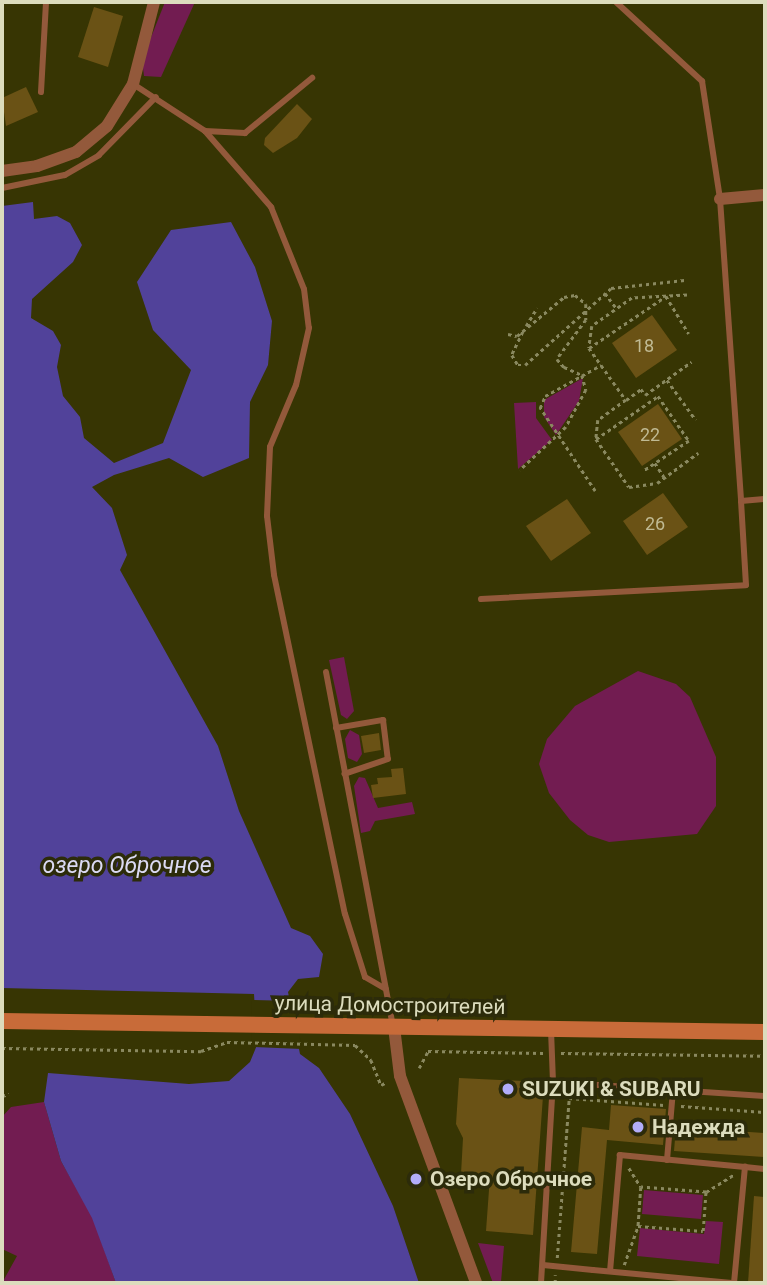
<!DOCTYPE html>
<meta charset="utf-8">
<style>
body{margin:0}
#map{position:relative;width:767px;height:1285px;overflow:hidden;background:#373503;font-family:Roboto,sans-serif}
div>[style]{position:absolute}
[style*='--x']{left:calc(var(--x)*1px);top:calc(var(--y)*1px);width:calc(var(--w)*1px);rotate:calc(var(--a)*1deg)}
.green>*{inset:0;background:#721c51}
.water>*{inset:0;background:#51429a}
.pier>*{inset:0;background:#373503}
.building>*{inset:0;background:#6a5215}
.path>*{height:2.5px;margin-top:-1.25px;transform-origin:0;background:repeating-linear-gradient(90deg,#8a8960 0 3.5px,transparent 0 7px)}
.service>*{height:6px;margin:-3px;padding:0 3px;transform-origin:3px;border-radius:3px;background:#93593b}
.minor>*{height:12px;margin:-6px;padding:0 6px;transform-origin:6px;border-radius:6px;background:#93593b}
.secondary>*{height:16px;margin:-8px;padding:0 8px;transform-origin:8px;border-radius:8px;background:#c86b39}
.dots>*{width:19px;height:19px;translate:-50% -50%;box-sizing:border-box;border:4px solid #2c2b0a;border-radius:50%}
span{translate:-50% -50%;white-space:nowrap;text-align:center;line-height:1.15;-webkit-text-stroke:7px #2c2b0a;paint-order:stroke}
.number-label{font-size:18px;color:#c0ba93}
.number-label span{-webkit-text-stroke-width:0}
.street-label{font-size:21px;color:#dcdcbd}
.poi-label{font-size:21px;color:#dcdcbd;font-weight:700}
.left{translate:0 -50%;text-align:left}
.water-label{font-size:23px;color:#dbdaf3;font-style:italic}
.frame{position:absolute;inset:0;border:4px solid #dcdcbd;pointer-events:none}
</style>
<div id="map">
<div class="green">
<div style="clip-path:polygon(165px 2px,195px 2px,161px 77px,144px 76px,142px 60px)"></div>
<div style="clip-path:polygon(583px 378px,579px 401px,556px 435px,544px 417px,544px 400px)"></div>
<div style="clip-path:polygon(536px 402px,536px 418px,552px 440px,518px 469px,514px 403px)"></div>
<div style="clip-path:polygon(344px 657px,354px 711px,347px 719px,341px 715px,329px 660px)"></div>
<div style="clip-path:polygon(638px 671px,676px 684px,690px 697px,716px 757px,716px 806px,697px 834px,609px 842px,588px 835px,570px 820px,549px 793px,539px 764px,547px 739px,575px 706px)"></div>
<div style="clip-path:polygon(350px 730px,359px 735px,362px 754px,357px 762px,348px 758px,345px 739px)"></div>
<div style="clip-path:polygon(359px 777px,365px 778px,378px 808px,412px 802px,415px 814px,375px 821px,370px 831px,361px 833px,354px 786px)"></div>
<div style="clip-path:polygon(44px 1102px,61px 1161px,93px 1218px,116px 1283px,2px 1283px,17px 1256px,2px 1249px,2px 1117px,11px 1107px)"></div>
<div style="clip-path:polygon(644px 1190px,703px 1195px,701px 1219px,642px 1214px)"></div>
<div style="clip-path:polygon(706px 1221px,723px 1222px,719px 1264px,637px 1256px,640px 1228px,704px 1234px)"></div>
<div style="clip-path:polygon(478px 1243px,504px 1246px,501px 1282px,511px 1283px,493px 1283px)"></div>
</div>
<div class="water">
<div style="clip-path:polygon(33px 202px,34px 219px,57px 216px,70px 223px,82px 245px,73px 262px,32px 299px,31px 318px,53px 331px,61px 345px,57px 367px,63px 396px,80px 417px,84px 438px,114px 463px,163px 443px,191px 370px,153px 330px,137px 282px,171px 230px,231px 222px,255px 267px,272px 321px,268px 365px,250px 402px,249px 458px,203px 477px,169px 458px,114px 475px,92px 487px,112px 508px,127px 555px,120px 570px,218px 746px,239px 811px,291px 928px,310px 936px,323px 954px,319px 977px,298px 979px,288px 992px,300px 1054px,319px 1068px,350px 1114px,393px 1206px,419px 1283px,116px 1283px,92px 1218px,61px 1161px,44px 1102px,48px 1073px,189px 1084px,229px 1081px,250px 1062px,257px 1045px,254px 994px,2px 988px,2px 206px)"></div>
</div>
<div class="pier">
<div style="clip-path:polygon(251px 1000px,293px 1001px,302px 1049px,252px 1047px)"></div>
</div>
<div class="building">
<div style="clip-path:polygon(94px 7px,123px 16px,108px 67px,78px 57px)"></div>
<div style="clip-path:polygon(26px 87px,38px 112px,6px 126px,2px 98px)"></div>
<div style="clip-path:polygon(297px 104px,312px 119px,297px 138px,273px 153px,264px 145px,265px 138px)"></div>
<div style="clip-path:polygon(652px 315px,677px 350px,636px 378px,612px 343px)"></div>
<div style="clip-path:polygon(658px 404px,682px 439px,642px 466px,618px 432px)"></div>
<div style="clip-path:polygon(663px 493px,688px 527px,647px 555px,623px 521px)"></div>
<div style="clip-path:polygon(567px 499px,591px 533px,551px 561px,526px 526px)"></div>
<div style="clip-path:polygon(379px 733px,381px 750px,364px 753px,361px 736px)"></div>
<div style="clip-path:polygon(403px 768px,406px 794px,373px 798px,371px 785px,378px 784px,377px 778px,392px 777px,391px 769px)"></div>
<div style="clip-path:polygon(459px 1078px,544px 1082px,533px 1235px,486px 1231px,490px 1176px,461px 1174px,463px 1138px,456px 1124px)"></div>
<div style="clip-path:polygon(611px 1105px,666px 1109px,663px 1145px,607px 1140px,597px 1254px,571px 1252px,582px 1127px,609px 1130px)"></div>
<div style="clip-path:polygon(676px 1127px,765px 1133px,765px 1157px,674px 1151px)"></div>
<div style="clip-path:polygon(754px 1196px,765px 1197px,765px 1283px,748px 1283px)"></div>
</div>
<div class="path">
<div style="--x:605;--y:293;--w:20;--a:53"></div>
<div style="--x:687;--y:295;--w:55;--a:176.9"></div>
<div style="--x:632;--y:298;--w:49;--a:145"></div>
<div style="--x:592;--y:326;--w:22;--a:98"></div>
<div style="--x:589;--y:348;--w:64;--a:54.6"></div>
<div style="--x:626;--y:400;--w:19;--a:-36"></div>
<div style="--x:641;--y:389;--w:7;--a:56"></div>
<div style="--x:645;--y:395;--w:57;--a:-35.7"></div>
<div style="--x:526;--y:326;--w:21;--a:-59"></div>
<div style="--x:523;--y:332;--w:25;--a:116"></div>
<div style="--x:512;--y:355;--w:12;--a:59"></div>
<div style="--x:518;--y:365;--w:7;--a:0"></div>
<div style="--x:525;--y:365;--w:115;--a:-41.8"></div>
<div style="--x:611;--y:288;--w:74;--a:-6.2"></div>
<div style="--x:508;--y:334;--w:9;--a:13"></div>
<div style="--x:517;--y:336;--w:61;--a:-39.7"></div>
<div style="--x:564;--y:297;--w:11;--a:-10"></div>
<div style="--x:575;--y:295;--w:14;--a:39"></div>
<div style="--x:586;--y:304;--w:16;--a:90"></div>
<div style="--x:586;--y:320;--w:49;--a:126.6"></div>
<div style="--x:557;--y:359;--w:11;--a:49"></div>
<div style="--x:564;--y:367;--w:20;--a:24"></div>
<div style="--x:582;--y:375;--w:16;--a:75"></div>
<div style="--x:586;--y:390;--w:42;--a:118.4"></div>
<div style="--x:566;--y:427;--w:63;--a:136.9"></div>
<div style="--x:589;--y:348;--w:93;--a:-34"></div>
<div style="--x:666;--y:296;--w:44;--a:58.8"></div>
<div style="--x:667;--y:380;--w:49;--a:54.1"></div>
<div style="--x:626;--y:400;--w:34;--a:144"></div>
<div style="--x:598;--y:420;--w:19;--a:96"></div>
<div style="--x:596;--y:439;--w:58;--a:55.5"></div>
<div style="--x:629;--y:487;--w:28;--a:-8"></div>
<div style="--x:657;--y:483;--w:51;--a:-36.2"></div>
<div style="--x:596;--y:439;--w:75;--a:-34.7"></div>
<div style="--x:658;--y:396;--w:55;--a:55.4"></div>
<div style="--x:689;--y:441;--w:53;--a:146.6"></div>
<div style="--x:655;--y:463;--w:17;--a:57"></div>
<div style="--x:595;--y:491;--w:100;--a:-123.5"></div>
<div style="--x:540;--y:408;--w:13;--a:-67"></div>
<div style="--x:545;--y:396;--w:64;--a:-29"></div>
<div style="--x:2;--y:1048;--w:199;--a:0.9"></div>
<div style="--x:201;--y:1051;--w:28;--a:-19"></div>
<div style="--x:227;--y:1042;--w:128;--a:1.3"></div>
<div style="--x:355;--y:1045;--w:22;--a:43"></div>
<div style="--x:371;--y:1060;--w:27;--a:68"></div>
<div style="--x:381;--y:1085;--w:4;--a:-27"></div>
<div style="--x:561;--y:1053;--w:204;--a:0.8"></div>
<div style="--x:419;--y:1068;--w:19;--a:-62"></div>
<div style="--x:428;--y:1051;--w:116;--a:1"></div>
<div style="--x:2;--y:1096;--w:7;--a:-16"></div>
<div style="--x:681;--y:1106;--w:84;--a:4.1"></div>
<div style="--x:629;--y:1168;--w:22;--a:58"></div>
<div style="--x:641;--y:1187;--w:39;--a:94"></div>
<div style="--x:638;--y:1226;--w:65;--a:4.4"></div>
<div style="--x:703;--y:1231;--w:39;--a:-86"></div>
<div style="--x:706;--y:1192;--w:65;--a:-175.6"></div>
<div style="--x:706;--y:1192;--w:32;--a:-32"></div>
<div style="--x:557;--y:1258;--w:160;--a:-85.7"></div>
<div style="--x:569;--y:1098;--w:95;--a:4.2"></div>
<div style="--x:624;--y:1265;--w:41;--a:-70.3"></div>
<div style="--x:555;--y:1283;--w:8;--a:-90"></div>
</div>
<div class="service">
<div style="--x:616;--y:2;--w:117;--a:42.6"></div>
<div style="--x:702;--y:81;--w:119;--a:81.3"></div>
<div style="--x:720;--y:199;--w:303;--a:86"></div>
<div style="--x:741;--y:501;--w:24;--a:-5"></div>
<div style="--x:133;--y:84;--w:86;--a:33.1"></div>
<div style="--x:205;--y:131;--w:101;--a:49"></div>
<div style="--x:271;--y:207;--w:88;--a:68.1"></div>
<div style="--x:304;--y:289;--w:39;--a:83"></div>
<div style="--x:309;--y:328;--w:58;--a:102.8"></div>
<div style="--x:296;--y:385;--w:67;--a:112.8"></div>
<div style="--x:270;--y:447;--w:69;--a:92.5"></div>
<div style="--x:267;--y:516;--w:59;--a:83.2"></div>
<div style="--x:274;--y:575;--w:346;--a:78.2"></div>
<div style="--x:345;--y:914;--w:66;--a:72.4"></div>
<div style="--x:365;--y:977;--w:24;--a:30"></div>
<div style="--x:41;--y:92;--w:90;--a:-86.8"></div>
<div style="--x:205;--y:131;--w:40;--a:2.9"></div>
<div style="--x:245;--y:133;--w:87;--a:-39.4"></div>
<div style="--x:2;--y:188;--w:64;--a:-11.7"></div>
<div style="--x:65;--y:175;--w:39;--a:-30"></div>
<div style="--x:99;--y:155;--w:81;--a:-45.5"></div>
<div style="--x:481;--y:599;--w:265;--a:-3"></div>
<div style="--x:746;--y:585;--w:84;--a:-93.4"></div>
<div style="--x:326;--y:672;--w:359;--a:79.3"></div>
<div style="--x:336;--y:728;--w:48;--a:-9.7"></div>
<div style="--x:383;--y:720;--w:39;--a:83"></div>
<div style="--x:388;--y:759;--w:46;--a:161.2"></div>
<div style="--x:553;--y:1082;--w:212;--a:3.8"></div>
<div style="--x:667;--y:1160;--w:70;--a:-85.1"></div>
<div style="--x:745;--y:1167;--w:20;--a:6"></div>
<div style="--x:543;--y:1265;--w:50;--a:5.7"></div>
<div style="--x:593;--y:1270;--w:142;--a:5.3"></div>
<div style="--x:734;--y:1283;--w:117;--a:-84.6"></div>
<div style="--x:745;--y:1167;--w:126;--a:-174.5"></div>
<div style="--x:620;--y:1155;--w:116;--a:94.9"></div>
<div style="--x:541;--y:1283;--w:201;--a:-86.6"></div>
<div style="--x:553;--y:1082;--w:51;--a:-92.2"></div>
</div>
<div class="minor">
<div style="--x:2;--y:171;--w:35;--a:-8"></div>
<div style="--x:37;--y:166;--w:41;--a:-19.7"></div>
<div style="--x:76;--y:152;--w:40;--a:-40"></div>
<div style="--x:107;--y:126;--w:49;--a:-58.2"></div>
<div style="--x:133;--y:84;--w:85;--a:-75.6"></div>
<div style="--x:720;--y:199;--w:45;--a:-5.1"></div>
<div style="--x:394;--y:1027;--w:49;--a:83"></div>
<div style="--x:400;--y:1076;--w:221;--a:69.8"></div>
</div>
<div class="secondary">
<div style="--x:2;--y:1021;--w:763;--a:0.83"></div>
</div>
<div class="dots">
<div style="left:508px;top:1089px;background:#b2adf9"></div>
<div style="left:638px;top:1127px;background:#b2adf9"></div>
<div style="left:416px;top:1179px;background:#b2adf9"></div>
</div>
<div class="number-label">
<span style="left:644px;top:346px">18</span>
<span style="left:650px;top:435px">22</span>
<span style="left:655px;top:524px">26</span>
</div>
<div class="street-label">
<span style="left:390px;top:1005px;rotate:1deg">улица Домостроителей</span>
</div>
<div class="poi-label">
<span class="left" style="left:522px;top:1089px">SUZUKI &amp; SUBARU</span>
<span class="left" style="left:652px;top:1127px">Надежда</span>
<span class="left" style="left:430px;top:1179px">Озеро Оброчное</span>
</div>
<div class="water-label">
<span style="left:127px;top:866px">озеро Оброчное</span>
</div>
<div class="frame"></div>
</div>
